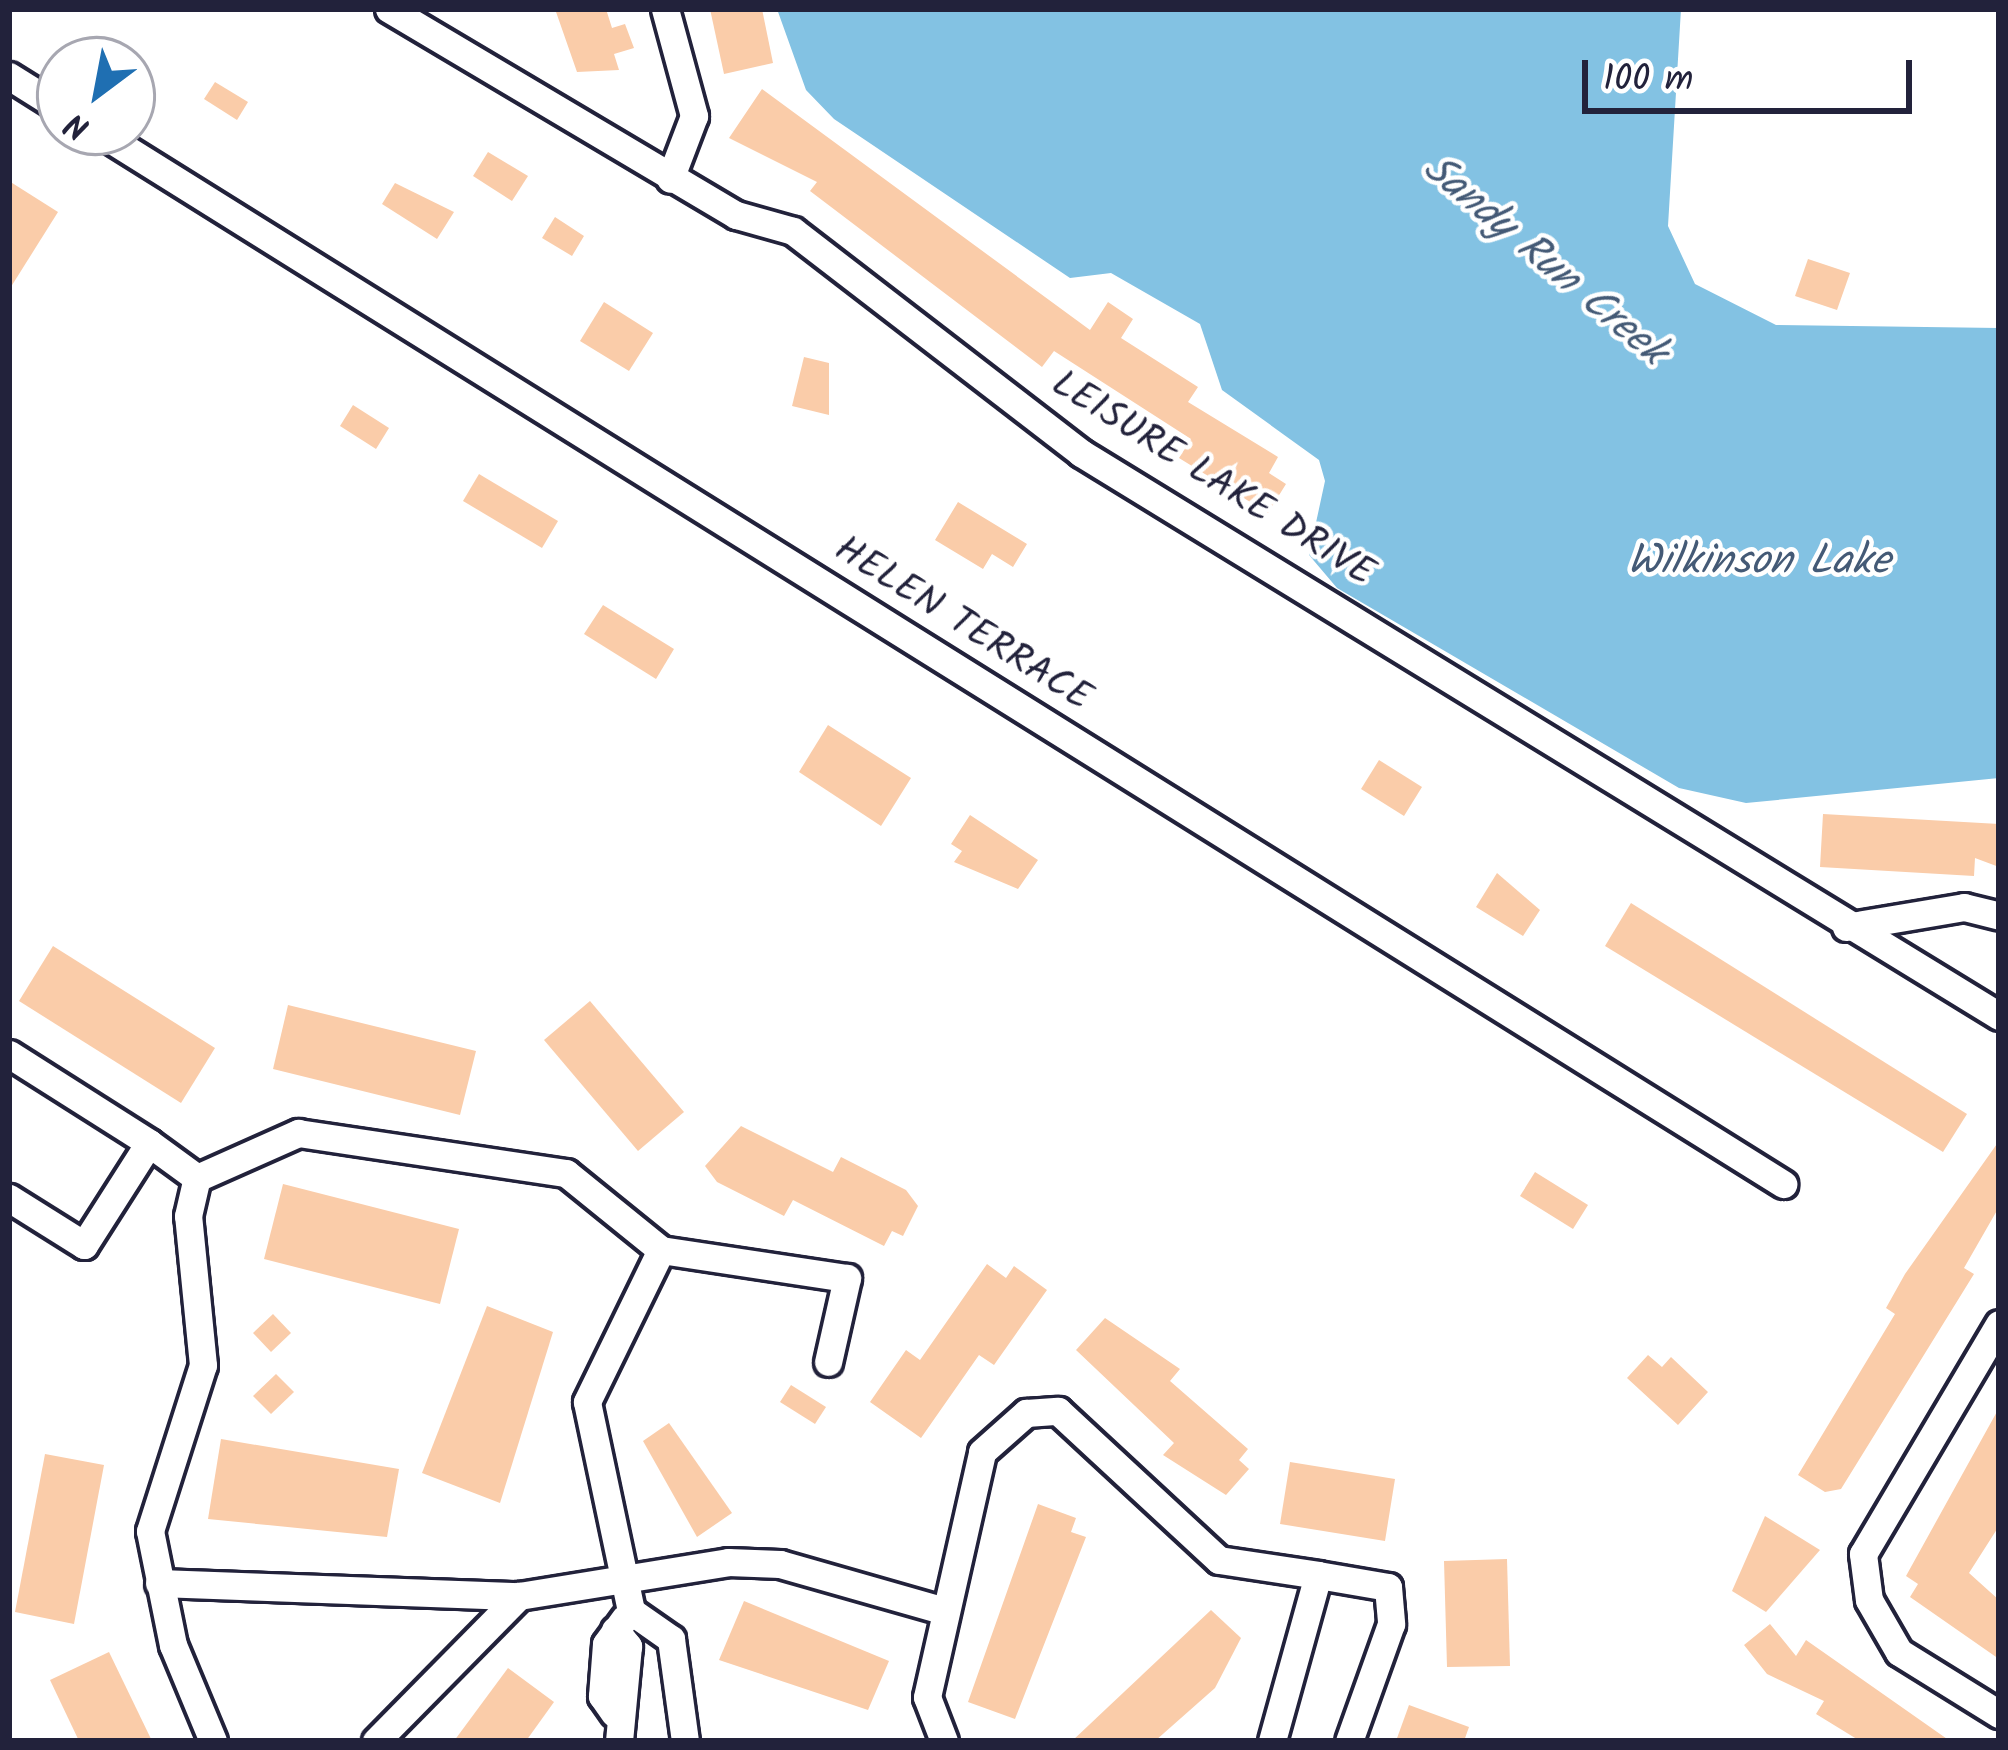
<!DOCTYPE html>
<style>
body{margin:0}
#map{position:relative;width:2008px;height:1750px;overflow:hidden;background:#fff;font-family:Kalam,sans-serif}
div>[style]{position:absolute}
[style*='--x']{left:calc(var(--x)*1px);top:calc(var(--y)*1px);width:calc(var(--w)*1px);rotate:calc(var(--a)*1deg)}
.water>*{inset:0;background:#83c2e3}
.building>*{inset:0;background:#facca9}
.roads{filter:drop-shadow(3px 0 #22223b) drop-shadow(-3px 0 #22223b) drop-shadow(0 3px #22223b) drop-shadow(0 -3px #22223b)}
.minor>*{height:27px;margin:-13.5px;padding:0 13.5px;transform-origin:13.5px;border-radius:13.5px;background:#fff}
span{translate:-50% -50%;white-space:nowrap;text-align:center;line-height:1.15;-webkit-text-stroke:9px #fff;paint-order:stroke}
.street-label{font-size:39px;color:#22223b}
.water-label{font-size:42px;color:#445a76;font-style:italic}
.frame{position:absolute;inset:0;border:12px solid #22223b;pointer-events:none}
.north{position:absolute;left:36px;top:36px;width:120px;height:120px;box-sizing:border-box;background:#fff;border:3px solid #a7a7b1;border-radius:50%;rotate:212deg;font-size:33px;font-weight:700;line-height:48px;text-align:center;color:#22223b}
.north::after{content:'';display:block;margin:auto;width:42px;height:54px;background:#1f6fb2;clip-path:polygon(50% 0,100% 100%,50% 72%,0 100%)}
.scale{position:absolute;left:1582px;top:60px;width:330px;height:54px;box-sizing:border-box;border:6px solid #22223b;border-top:0;padding-left:15px;font-size:36px;line-height:42px;white-space:nowrap;color:#22223b;-webkit-text-stroke:9px #fff;paint-order:stroke}
</style>
<div id="map">
<div class="water">
<div style="clip-path:polygon(777px 9px,1681px 9px,1668px 226px,1695px 284px,1776px 325px,1999px 328px,1999px 778px,1746px 803px,1679px 788px,1337px 588px,1309px 555px,1325px 481px,1319px 460px,1222px 390px,1200px 324px,1111px 273px,1070px 278px,834px 119px,806px 90px)"></div>
</div>
<div class="building">
<div style="clip-path:polygon(555px 9px,606px 9px,612px 28px,625px 24px,634px 48px,614px 54px,619px 70px,577px 72px)"></div>
<div style="clip-path:polygon(710px 9px,762px 9px,773px 63px,724px 74px)"></div>
<div style="clip-path:polygon(215px 82px,248px 102px,237px 120px,204px 99px)"></div>
<div style="clip-path:polygon(762px 89px,1090px 330px,1108px 302px,1133px 319px,1121px 338px,1198px 387px,1188px 402px,1278px 457px,1269px 473px,1286px 484px,1268px 513px,1179px 458px,1191px 439px,1054px 351px,1042px 367px,810px 191px,817px 182px,729px 138px)"></div>
<div style="clip-path:polygon(488px 152px,528px 176px,512px 201px,473px 176px)"></div>
<div style="clip-path:polygon(9px 181px,58px 212px,9px 290px)"></div>
<div style="clip-path:polygon(395px 183px,454px 212px,437px 239px,382px 204px)"></div>
<div style="clip-path:polygon(555px 217px,584px 236px,572px 256px,542px 238px)"></div>
<div style="clip-path:polygon(1808px 259px,1850px 273px,1837px 310px,1795px 296px)"></div>
<div style="clip-path:polygon(604px 302px,653px 333px,629px 371px,580px 341px)"></div>
<div style="clip-path:polygon(804px 357px,829px 363px,829px 415px,792px 406px)"></div>
<div style="clip-path:polygon(353px 405px,389px 428px,376px 449px,340px 426px)"></div>
<div style="clip-path:polygon(479px 474px,558px 521px,542px 548px,463px 501px)"></div>
<div style="clip-path:polygon(958px 502px,1027px 544px,1013px 567px,992px 554px,983px 569px,935px 540px)"></div>
<div style="clip-path:polygon(603px 605px,674px 649px,656px 679px,584px 634px)"></div>
<div style="clip-path:polygon(828px 725px,911px 778px,881px 826px,799px 772px)"></div>
<div style="clip-path:polygon(1379px 760px,1422px 787px,1404px 816px,1361px 789px)"></div>
<div style="clip-path:polygon(1823px 814px,1999px 824px,1999px 867px,1975px 858px,1974px 876px,1820px 867px)"></div>
<div style="clip-path:polygon(970px 815px,1038px 860px,1018px 889px,954px 862px,962px 851px,951px 844px)"></div>
<div style="clip-path:polygon(1497px 873px,1540px 910px,1523px 936px,1476px 907px)"></div>
<div style="clip-path:polygon(1631px 903px,1967px 1114px,1943px 1152px,1605px 946px)"></div>
<div style="clip-path:polygon(53px 946px,215px 1048px,181px 1103px,19px 1001px)"></div>
<div style="clip-path:polygon(590px 1001px,684px 1112px,638px 1151px,544px 1040px)"></div>
<div style="clip-path:polygon(288px 1005px,476px 1051px,460px 1115px,273px 1069px)"></div>
<div style="clip-path:polygon(741px 1126px,833px 1172px,841px 1157px,906px 1190px,918px 1206px,903px 1236px,892px 1231px,884px 1246px,793px 1200px,784px 1216px,717px 1182px,705px 1166px)"></div>
<div style="clip-path:polygon(1999px 1141px,1999px 1207px,1964px 1268px,1974px 1274px,1841px 1489px,1825px 1492px,1798px 1475px,1895px 1314px,1886px 1308px,1905px 1274px)"></div>
<div style="clip-path:polygon(1535px 1172px,1588px 1205px,1573px 1229px,1520px 1196px)"></div>
<div style="clip-path:polygon(283px 1184px,459px 1229px,440px 1304px,264px 1259px)"></div>
<div style="clip-path:polygon(987px 1264px,1006px 1278px,1014px 1266px,1047px 1290px,994px 1365px,979px 1355px,921px 1438px,870px 1402px,906px 1350px,920px 1360px)"></div>
<div style="clip-path:polygon(487px 1306px,553px 1332px,500px 1503px,422px 1473px)"></div>
<div style="clip-path:polygon(273px 1314px,291px 1333px,271px 1352px,253px 1333px)"></div>
<div style="clip-path:polygon(1105px 1318px,1180px 1369px,1170px 1381px,1248px 1449px,1239px 1460px,1249px 1469px,1226px 1495px,1163px 1455px,1174px 1443px,1076px 1350px)"></div>
<div style="clip-path:polygon(1648px 1355px,1662px 1367px,1671px 1357px,1708px 1392px,1678px 1425px,1627px 1378px)"></div>
<div style="clip-path:polygon(276px 1374px,294px 1392px,271px 1414px,253px 1396px)"></div>
<div style="clip-path:polygon(791px 1385px,826px 1407px,815px 1424px,780px 1402px)"></div>
<div style="clip-path:polygon(1999px 1408px,1999px 1526px,1969px 1573px,1999px 1600px,1999px 1659px,1910px 1597px,1918px 1584px,1906px 1576px)"></div>
<div style="clip-path:polygon(669px 1423px,732px 1513px,697px 1537px,643px 1441px)"></div>
<div style="clip-path:polygon(221px 1439px,399px 1469px,387px 1537px,208px 1519px)"></div>
<div style="clip-path:polygon(45px 1454px,104px 1465px,74px 1624px,15px 1612px)"></div>
<div style="clip-path:polygon(1290px 1462px,1395px 1479px,1385px 1541px,1280px 1524px)"></div>
<div style="clip-path:polygon(1038px 1504px,1076px 1518px,1071px 1532px,1086px 1537px,1015px 1719px,968px 1702px)"></div>
<div style="clip-path:polygon(1765px 1516px,1820px 1550px,1766px 1612px,1732px 1591px)"></div>
<div style="clip-path:polygon(1507px 1559px,1510px 1666px,1447px 1667px,1444px 1561px)"></div>
<div style="clip-path:polygon(744px 1601px,889px 1661px,868px 1710px,719px 1660px)"></div>
<div style="clip-path:polygon(1211px 1610px,1241px 1638px,1215px 1688px,1155px 1741px,1072px 1741px)"></div>
<div style="clip-path:polygon(1770px 1624px,1796px 1656px,1806px 1640px,1950px 1741px,1860px 1741px,1816px 1714px,1824px 1701px,1767px 1674px,1744px 1645px)"></div>
<div style="clip-path:polygon(109px 1652px,152px 1741px,79px 1741px,50px 1680px)"></div>
<div style="clip-path:polygon(508px 1668px,554px 1702px,526px 1741px,454px 1741px)"></div>
<div style="clip-path:polygon(1409px 1705px,1469px 1727px,1464px 1741px,1396px 1741px)"></div>
</div>
<div class="roads">
<div class="minor">
<div style="--x:389;--y:9;--w:404;--a:30.7"></div>
<div style="--x:736;--y:215;--w:59;--a:15.7"></div>
<div style="--x:793;--y:231;--w:364;--a:37.6"></div>
<div style="--x:1081;--y:453;--w:1077;--a:31.52"></div>
<div style="--x:665;--y:9;--w:111;--a:74.8"></div>
<div style="--x:694;--y:116;--w:67;--a:110.9"></div>
<div style="--x:9;--y:76;--w:60;--a:32.1"></div>
<div style="--x:99;--y:132;--w:1986;--a:31.99"></div>
<div style="--x:1846;--y:927;--w:120;--a:-9.6"></div>
<div style="--x:1964;--y:907;--w:36;--a:14"></div>
<div style="--x:9;--y:1054;--w:166;--a:32.4"></div>
<div style="--x:149;--y:1143;--w:121;--a:122.5"></div>
<div style="--x:84;--y:1245;--w:89;--a:-147.9"></div>
<div style="--x:149;--y:1143;--w:59;--a:36.1"></div>
<div style="--x:661;--y:1250;--w:188;--a:8.6"></div>
<div style="--x:847;--y:1278;--w:86;--a:102.7"></div>
<div style="--x:1999;--y:1324;--w:267;--a:120.6"></div>
<div style="--x:1863;--y:1554;--w:46;--a:82.6"></div>
<div style="--x:1869;--y:1600;--w:60;--a:60"></div>
<div style="--x:1899;--y:1652;--w:118;--a:31.8"></div>
<div style="--x:1318;--y:1575;--w:71;--a:9.7"></div>
<div style="--x:1388;--y:1587;--w:37;--a:85"></div>
<div style="--x:1391;--y:1624;--w:124;--a:109.7"></div>
<div style="--x:159;--y:1583;--w:360;--a:2.1"></div>
<div style="--x:615;--y:1630;--w:21;--a:51"></div>
<div style="--x:628;--y:1646;--w:95;--a:95.4"></div>
<div style="--x:614;--y:1713;--w:21;--a:-125"></div>
<div style="--x:602;--y:1696;--w:52;--a:-85.6"></div>
<div style="--x:606;--y:1644;--w:31;--a:-54"></div>
<div style="--x:213;--y:1741;--w:104;--a:-112.6"></div>
<div style="--x:173;--y:1645;--w:116;--a:-101.4"></div>
<div style="--x:150;--y:1531;--w:174;--a:-72.3"></div>
<div style="--x:203;--y:1365;--w:150;--a:-95.7"></div>
<div style="--x:188;--y:1216;--w:39;--a:-77"></div>
<div style="--x:197;--y:1178;--w:111;--a:-24"></div>
<div style="--x:298;--y:1133;--w:271;--a:8.5"></div>
<div style="--x:566;--y:1173;--w:122;--a:39"></div>
<div style="--x:661;--y:1250;--w:169;--a:116"></div>
<div style="--x:587;--y:1402;--w:214;--a:78.1"></div>
<div style="--x:631;--y:1611;--w:49;--a:35"></div>
<div style="--x:671;--y:1639;--w:103;--a:82.2"></div>
<div style="--x:376;--y:1741;--w:204;--a:-45.4"></div>
<div style="--x:519;--y:1596;--w:212;--a:-9.2"></div>
<div style="--x:728;--y:1562;--w:52;--a:2.2"></div>
<div style="--x:780;--y:1564;--w:172;--a:15.9"></div>
<div style="--x:944;--y:1741;--w:47;--a:-111.1"></div>
<div style="--x:927;--y:1697;--w:251;--a:-77.3"></div>
<div style="--x:982;--y:1452;--w:59;--a:-41.6"></div>
<div style="--x:1026;--y:1413;--w:32;--a:-4"></div>
<div style="--x:1058;--y:1411;--w:219;--a:42.8"></div>
<div style="--x:1219;--y:1560;--w:100;--a:8.6"></div>
<div style="--x:1318;--y:1575;--w:172;--a:105.5"></div>
</div>
</div>
<div class="street-label">
<span style="left:1212px;top:480px;rotate:32deg">LEISURE LAKE DRIVE</span>
<span style="left:962px;top:625px;rotate:32deg">HELEN TERRACE</span>
</div>
<div class="water-label">
<span style="left:1544px;top:261px;rotate:40deg">Sandy Run Creek</span>
<span style="left:1759px;top:562px">Wilkinson Lake</span>
</div>
<div class="frame"></div>
<div class="north">N</div>
<div class="scale">100 m</div>
</div>
